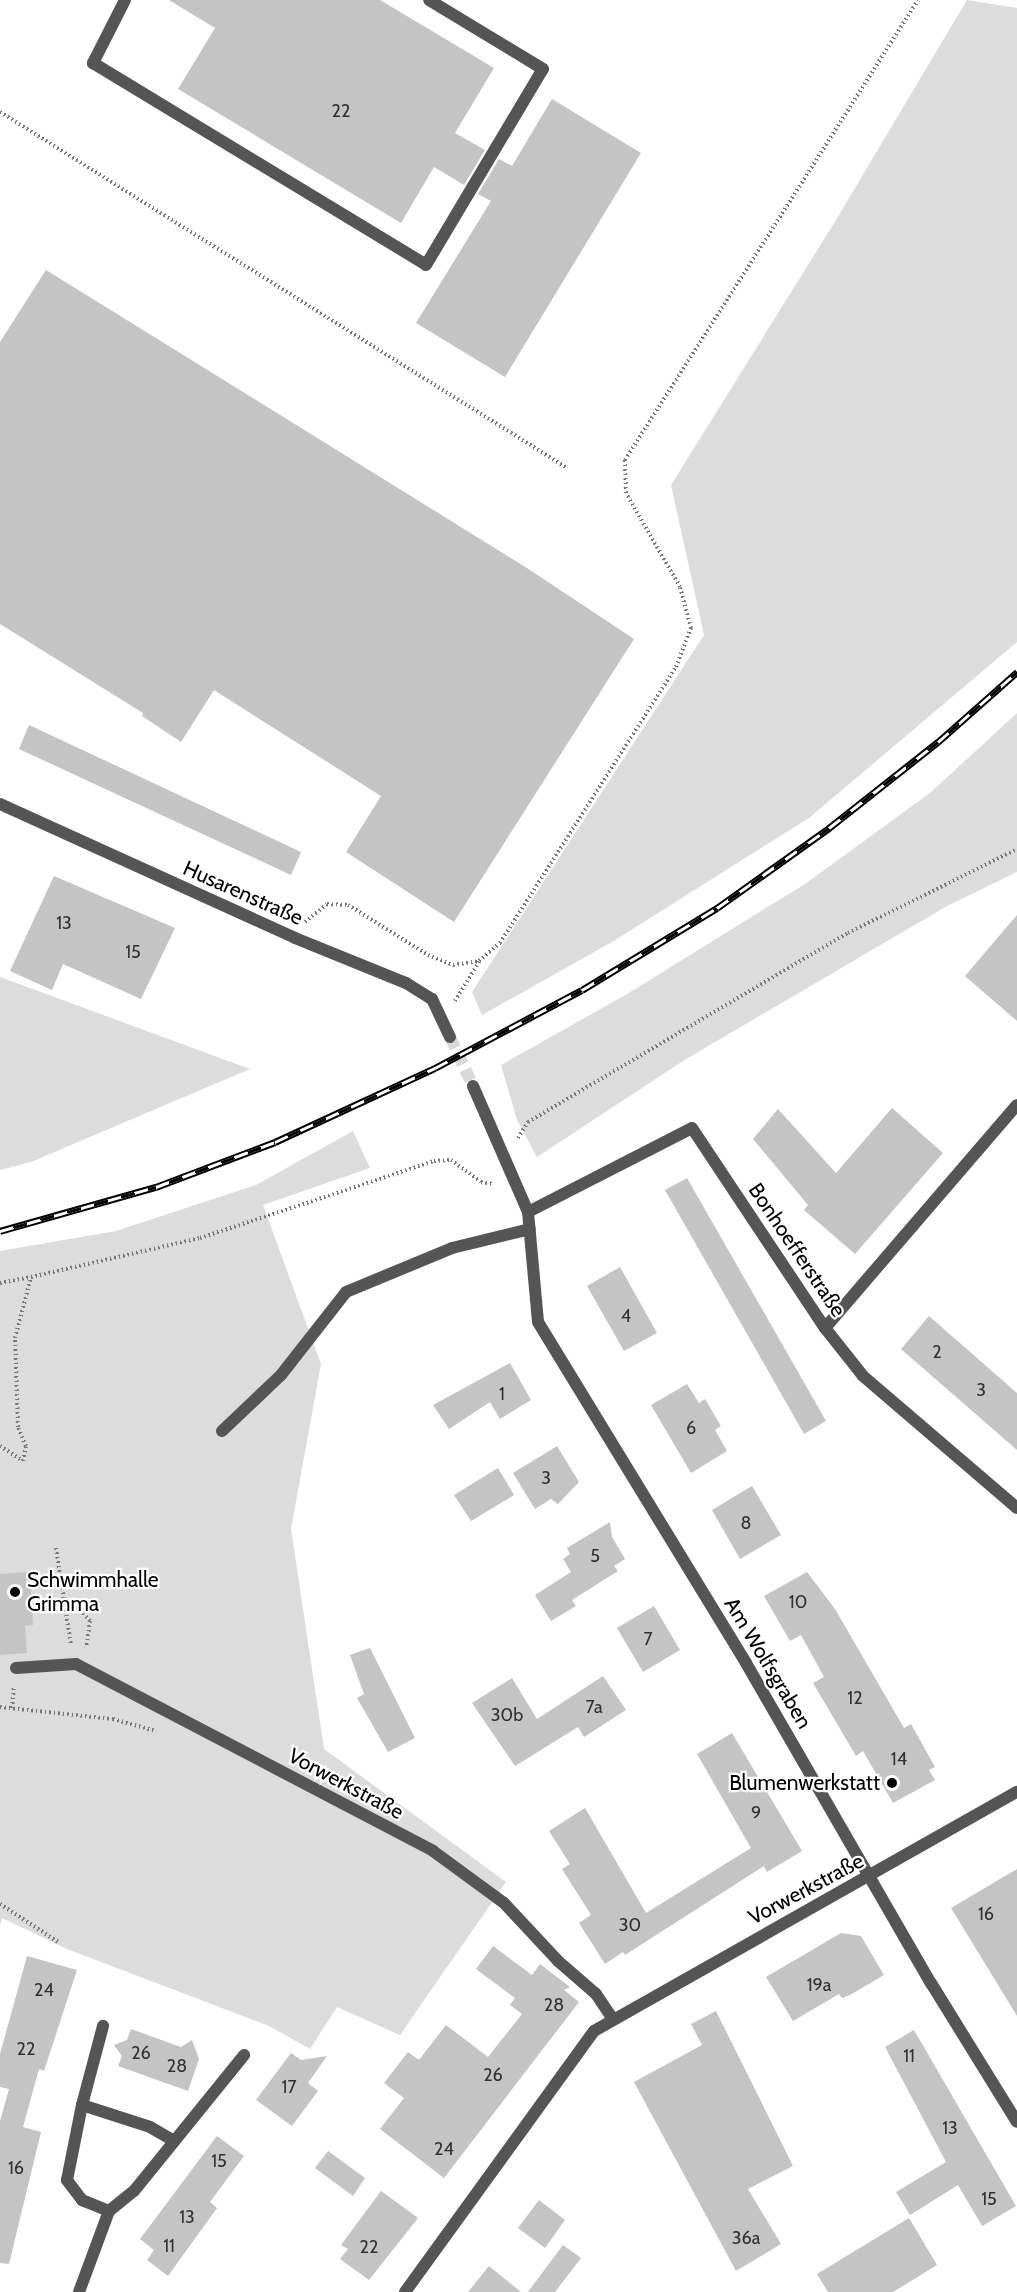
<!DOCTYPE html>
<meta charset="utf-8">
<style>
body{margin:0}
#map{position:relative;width:1017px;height:2292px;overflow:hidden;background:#fff;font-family:Cabin,sans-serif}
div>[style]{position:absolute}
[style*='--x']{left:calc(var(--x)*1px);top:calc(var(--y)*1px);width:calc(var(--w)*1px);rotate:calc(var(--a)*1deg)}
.green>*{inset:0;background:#dcdcdc}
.building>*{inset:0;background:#c4c4c4}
.street-tunnel>*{height:12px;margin-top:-6px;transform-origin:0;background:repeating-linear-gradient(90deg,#d9d9d9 0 12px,transparent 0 18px)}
.path>*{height:4px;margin-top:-2px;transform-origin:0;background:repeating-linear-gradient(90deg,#777 0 1.5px,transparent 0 4.5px)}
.lane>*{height:12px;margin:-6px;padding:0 6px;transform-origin:6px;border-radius:6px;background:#555}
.street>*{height:12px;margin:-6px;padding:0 6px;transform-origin:6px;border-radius:6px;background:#555}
.rail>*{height:7px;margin-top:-3.5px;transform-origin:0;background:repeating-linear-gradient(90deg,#fff 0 14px,#000 0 28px);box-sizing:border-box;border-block:2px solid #000}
.dots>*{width:16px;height:16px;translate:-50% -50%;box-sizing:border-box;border:3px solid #fff;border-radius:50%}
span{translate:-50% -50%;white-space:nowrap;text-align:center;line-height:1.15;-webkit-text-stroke:4.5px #fff;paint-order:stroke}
.number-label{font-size:18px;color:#313131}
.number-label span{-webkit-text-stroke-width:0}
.street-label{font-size:21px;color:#000}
.poi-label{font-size:21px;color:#000}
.left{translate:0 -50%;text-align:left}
.right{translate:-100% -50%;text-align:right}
</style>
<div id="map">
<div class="green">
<div style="clip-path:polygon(967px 0,1017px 8px,1017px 642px,809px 818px,612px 942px,482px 1015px,472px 992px,704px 635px,671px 485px,836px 220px)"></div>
<div style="clip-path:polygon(1017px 713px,1017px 872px,947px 906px,686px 1059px,537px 1157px,517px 1120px,501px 1065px,627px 994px,805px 884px,930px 793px)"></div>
<div style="clip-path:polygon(0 977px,250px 1069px,31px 1162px,0 1170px)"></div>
<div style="clip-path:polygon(353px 1131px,370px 1168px,263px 1205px,321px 1364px,291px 1529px,324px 1749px,506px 1882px,400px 2035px,337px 2007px,310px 2049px,269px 2026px,67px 1949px,2px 1918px,0 1926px,0 1251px,116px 1231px,256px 1185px)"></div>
</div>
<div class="building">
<div style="clip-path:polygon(169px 0,380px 0,494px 68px,455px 133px,485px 150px,464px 185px,434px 167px,401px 223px,178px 89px,215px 28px)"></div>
<div style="clip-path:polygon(552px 99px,641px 153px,505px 377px,416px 323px,491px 201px,478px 194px,499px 159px,512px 166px)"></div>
<div style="clip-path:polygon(46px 270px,527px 568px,634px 639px,454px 922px,346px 852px,381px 796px,214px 690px,181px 742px,142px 716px,143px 713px,0 624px,0 342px)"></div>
<div style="clip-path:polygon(29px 725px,301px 852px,291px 875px,19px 749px)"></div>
<div style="clip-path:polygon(54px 876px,175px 928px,141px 999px,63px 964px,52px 990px,10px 971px)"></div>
<div style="clip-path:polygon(1017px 915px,1017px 1021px,965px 976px)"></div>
<div style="clip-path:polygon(892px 1108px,943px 1153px,855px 1254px,804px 1210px,808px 1205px,753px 1139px,778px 1109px,836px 1173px)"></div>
<div style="clip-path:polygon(687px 1178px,826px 1421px,804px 1434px,665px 1190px)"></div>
<div style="clip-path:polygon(620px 1267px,657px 1333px,624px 1351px,587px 1286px)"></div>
<div style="clip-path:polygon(929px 1316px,1017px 1393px,1017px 1450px,901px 1349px)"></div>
<div style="clip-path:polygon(510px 1363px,531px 1400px,500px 1419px,490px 1402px,449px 1429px,433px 1405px)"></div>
<div style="clip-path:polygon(687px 1384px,699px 1403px,705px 1399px,721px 1426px,715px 1430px,727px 1451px,691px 1473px,651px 1405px)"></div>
<div style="clip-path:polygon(557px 1446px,579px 1482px,558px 1504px,551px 1499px,535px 1509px,513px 1473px)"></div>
<div style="clip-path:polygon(498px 1468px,514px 1495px,471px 1521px,454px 1495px)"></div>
<div style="clip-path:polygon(752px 1486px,781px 1535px,740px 1559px,712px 1510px)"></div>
<div style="clip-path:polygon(610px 1522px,612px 1537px,625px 1559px,614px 1566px,618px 1571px,572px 1600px,576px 1606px,551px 1621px,535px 1595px,571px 1572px,563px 1559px,570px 1554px,567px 1548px)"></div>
<div style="clip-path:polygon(30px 1572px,33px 1625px,25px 1626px,27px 1653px,0 1655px,0 1574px)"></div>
<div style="clip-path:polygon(807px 1572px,835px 1609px,904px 1728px,911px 1724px,935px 1767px,929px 1770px,935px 1780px,893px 1803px,863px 1751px,856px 1756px,813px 1683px,824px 1677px,801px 1635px,790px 1641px,764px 1596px)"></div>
<div style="clip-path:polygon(654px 1606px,680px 1650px,643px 1672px,617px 1628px)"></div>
<div style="clip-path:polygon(370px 1648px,415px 1738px,388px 1752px,357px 1698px,364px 1694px,350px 1655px)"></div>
<div style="clip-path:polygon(603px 1676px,626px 1710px,584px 1737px,578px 1727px,515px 1766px,472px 1703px,512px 1678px,537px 1719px)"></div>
<div style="clip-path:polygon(732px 1733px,802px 1851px,767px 1872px,764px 1866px,625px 1955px,623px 1952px,605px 1964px,579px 1923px,591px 1915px,562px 1869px,570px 1864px,549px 1831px,585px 1808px,646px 1913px,751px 1848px,697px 1754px)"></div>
<div style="clip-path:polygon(1017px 1869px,1017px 2016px,951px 1908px)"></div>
<div style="clip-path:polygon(841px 1933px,861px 1936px,884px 1975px,850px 1995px,842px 1998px,839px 1994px,793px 2021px,766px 1977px)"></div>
<div style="clip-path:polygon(493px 1946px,532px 1975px,540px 1964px,570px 1987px,564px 1990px,579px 2002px,444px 2178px,380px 2129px,404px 2098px,384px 2083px,408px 2052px,419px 2060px,446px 2025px,488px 2057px,522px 2014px,510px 2005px,515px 1998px,476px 1969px)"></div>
<div style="clip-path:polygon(27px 1956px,77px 1970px,44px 2071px,39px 2069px,23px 2127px,41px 2132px,9px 2264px,0 2263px,0 2121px,9px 2089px,0 2087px,0 2054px)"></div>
<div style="clip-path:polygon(716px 2011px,793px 2166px,748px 2189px,781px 2244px,736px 2271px,634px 2082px,702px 2045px,691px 2024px)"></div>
<div style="clip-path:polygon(131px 2029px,181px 2047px,192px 2040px,199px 2059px,188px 2091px,118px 2066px,122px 2056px,114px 2045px,127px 2040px)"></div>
<div style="clip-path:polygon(914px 2030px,1016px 2206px,982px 2226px,958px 2185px,910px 2215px,896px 2192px,946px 2162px,885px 2047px)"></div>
<div style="clip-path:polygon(291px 2053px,301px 2060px,327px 2056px,308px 2083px,318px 2091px,292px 2126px,256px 2100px)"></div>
<div style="clip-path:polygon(217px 2136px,244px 2156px,210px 2202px,217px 2208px,168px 2276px,147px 2260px,154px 2250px,140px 2239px)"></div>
<div style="clip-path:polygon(328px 2151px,365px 2178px,353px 2196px,315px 2168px)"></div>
<div style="clip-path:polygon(381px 2191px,418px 2218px,369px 2280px,340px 2259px,348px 2249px,341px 2245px)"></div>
<div style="clip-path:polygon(539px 2200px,565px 2220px,545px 2248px,518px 2228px)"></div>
<div style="clip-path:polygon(909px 2218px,937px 2265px,893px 2292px,828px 2292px,817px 2274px)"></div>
<div style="clip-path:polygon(563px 2245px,581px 2258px,555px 2292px,528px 2292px)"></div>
<div style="clip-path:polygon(489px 2266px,521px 2292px,468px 2292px)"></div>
</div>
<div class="street-tunnel">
<div style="--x:450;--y:1037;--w:54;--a:64.9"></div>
</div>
<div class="path">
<div style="--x:0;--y:112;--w:669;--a:32.12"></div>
<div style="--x:305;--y:922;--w:28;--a:-39"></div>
<div style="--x:327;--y:904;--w:21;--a:3"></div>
<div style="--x:348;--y:905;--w:94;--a:32"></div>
<div style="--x:428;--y:955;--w:27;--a:22"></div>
<div style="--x:453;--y:965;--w:26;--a:-9"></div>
<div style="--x:479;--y:961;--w:28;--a:-41"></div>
<div style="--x:500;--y:943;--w:327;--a:-57.5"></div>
<div style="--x:676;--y:667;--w:42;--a:-69"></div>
<div style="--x:691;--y:628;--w:42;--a:-105"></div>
<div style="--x:680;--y:587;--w:108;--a:-119.9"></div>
<div style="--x:626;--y:493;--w:33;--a:-92"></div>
<div style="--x:625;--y:460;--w:545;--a:-57.5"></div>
<div style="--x:455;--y:1001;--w:46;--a:-58.4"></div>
<div style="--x:518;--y:1138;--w:19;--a:-58"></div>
<div style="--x:528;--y:1122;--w:372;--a:-30.6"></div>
<div style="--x:848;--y:933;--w:189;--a:-26.4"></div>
<div style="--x:0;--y:1283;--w:32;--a:-11"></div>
<div style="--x:0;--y:1446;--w:27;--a:33"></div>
<div style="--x:23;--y:1461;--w:15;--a:-79"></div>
<div style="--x:26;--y:1446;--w:21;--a:-113"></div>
<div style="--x:18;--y:1427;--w:89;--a:-91.9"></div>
<div style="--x:15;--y:1338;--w:63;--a:-75.3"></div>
<div style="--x:31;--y:1277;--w:173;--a:-13"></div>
<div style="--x:200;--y:1238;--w:246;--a:-18.2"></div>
<div style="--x:434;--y:1161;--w:17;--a:-3"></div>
<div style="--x:451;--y:1160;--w:37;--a:36"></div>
<div style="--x:481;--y:1182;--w:12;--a:9"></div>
<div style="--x:56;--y:1548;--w:98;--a:81.2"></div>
<div style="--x:63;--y:1602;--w:23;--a:29"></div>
<div style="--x:83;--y:1613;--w:11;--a:49"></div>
<div style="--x:90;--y:1621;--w:27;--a:98"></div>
<div style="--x:0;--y:1707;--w:114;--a:6.1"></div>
<div style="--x:113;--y:1719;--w:45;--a:15.6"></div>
<div style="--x:12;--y:1708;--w:22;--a:-85"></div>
<div style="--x:0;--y:1904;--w:69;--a:33.2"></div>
</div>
<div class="lane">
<div style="--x:125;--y:0;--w:71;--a:116.9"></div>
<div style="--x:93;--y:63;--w:389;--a:31.2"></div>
<div style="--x:426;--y:265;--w:228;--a:-59.2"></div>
<div style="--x:543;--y:69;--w:133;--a:-148.8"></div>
<div style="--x:825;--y:1328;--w:294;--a:-49.3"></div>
<div style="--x:222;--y:1431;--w:81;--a:-43.5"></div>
<div style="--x:281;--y:1375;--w:105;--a:-51.9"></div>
<div style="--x:346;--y:1292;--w:115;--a:-22.5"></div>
<div style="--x:452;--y:1248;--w:80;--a:-13.7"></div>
<div style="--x:16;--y:1668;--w:60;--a:-3.8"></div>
<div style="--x:76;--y:1664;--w:403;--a:27.6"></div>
<div style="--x:433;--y:1851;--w:88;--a:36.2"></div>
<div style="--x:504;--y:1903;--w:79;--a:47"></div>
<div style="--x:558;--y:1961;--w:50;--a:41"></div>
<div style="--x:596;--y:1994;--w:29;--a:56"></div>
</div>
<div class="street">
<div style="--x:0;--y:804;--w:324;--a:24.4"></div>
<div style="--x:295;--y:938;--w:120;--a:22.1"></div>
<div style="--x:406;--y:983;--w:31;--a:32"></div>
<div style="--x:432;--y:999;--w:42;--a:64.7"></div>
<div style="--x:473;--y:1086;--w:137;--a:66.4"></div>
<div style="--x:528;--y:1212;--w:110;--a:84.8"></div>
<div style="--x:538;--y:1322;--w:399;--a:58.6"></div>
<div style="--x:746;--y:1663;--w:370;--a:60"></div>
<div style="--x:931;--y:1983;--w:163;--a:58.3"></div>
<div style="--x:528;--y:1212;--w:184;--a:-27.1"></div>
<div style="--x:692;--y:1128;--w:240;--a:56.4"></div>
<div style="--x:825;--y:1328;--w:61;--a:51.6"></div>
<div style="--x:863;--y:1376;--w:203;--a:40.6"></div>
<div style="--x:82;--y:2105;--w:82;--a:-75.1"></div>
<div style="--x:109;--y:2211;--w:29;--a:-158"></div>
<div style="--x:82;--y:2200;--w:25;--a:-127"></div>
<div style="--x:67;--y:2180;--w:76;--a:-78.7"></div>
<div style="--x:82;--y:2105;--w:71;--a:17.9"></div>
<div style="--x:150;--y:2127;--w:28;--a:30"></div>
<div style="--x:79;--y:2292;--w:86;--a:-69.7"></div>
<div style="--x:109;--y:2211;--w:32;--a:-39"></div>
<div style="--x:134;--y:2191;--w:175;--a:-51"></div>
<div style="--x:405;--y:2292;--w:322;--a:-54.1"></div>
<div style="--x:594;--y:2031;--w:486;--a:-29.5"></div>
</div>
<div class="rail">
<div style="--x:0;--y:1231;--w:162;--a:-15.8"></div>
<div style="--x:156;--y:1187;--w:127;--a:-20.7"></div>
<div style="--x:275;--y:1142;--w:176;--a:-24.8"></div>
<div style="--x:435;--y:1068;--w:166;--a:-28"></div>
<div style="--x:582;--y:990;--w:158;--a:-31.3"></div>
<div style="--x:717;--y:908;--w:138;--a:-35.5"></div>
<div style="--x:829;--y:828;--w:139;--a:-38.3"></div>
<div style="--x:938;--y:742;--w:106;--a:-41.5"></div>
</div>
<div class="dots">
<div style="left:15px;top:1592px;background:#000"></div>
<div style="left:892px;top:1783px;background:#000"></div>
</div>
<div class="number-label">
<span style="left:341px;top:111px">22</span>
<span style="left:64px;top:923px">13</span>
<span style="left:133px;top:952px">15</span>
<span style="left:626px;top:1316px">4</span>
<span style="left:937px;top:1352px">2</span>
<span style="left:981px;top:1390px">3</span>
<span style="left:502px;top:1394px">1</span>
<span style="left:691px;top:1428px">6</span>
<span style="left:546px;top:1478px">3</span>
<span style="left:746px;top:1523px">8</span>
<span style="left:595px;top:1556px">5</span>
<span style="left:798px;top:1602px">10</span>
<span style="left:648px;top:1639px">7</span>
<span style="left:855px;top:1698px">12</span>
<span style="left:594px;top:1707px">7a</span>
<span style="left:507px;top:1715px">30b</span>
<span style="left:899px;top:1759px">14</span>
<span style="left:756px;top:1813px">9</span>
<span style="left:986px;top:1914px">16</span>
<span style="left:630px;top:1925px">30</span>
<span style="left:819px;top:1985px">19a</span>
<span style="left:44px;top:1990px">24</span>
<span style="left:554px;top:2005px">28</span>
<span style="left:26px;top:2049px">22</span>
<span style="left:141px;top:2053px">26</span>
<span style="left:909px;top:2056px">11</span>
<span style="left:177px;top:2066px">28</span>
<span style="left:493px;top:2075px">26</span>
<span style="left:289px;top:2087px">17</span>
<span style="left:950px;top:2128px">13</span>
<span style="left:444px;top:2149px">24</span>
<span style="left:219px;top:2161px">15</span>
<span style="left:16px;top:2168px">16</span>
<span style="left:989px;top:2199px">15</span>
<span style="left:187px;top:2217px">13</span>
<span style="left:746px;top:2238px">36a</span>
<span style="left:169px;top:2246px">11</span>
<span style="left:369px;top:2247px">22</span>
</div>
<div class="street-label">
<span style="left:243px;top:893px;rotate:24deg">Husarenstraße</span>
<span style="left:797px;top:1250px;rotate:56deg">Bonhoefferstraße</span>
<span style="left:768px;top:1663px;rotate:59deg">Am Wolfsgraben</span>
<span style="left:346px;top:1784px;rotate:28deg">Vorwerkstraße</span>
<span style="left:806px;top:1889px;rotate:-28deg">Vorwerkstraße</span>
</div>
<div class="poi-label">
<span class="left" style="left:27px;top:1592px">Schwimmhalle<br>Grimma</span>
<span class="right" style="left:880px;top:1783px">Blumenwerkstatt</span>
</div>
</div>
